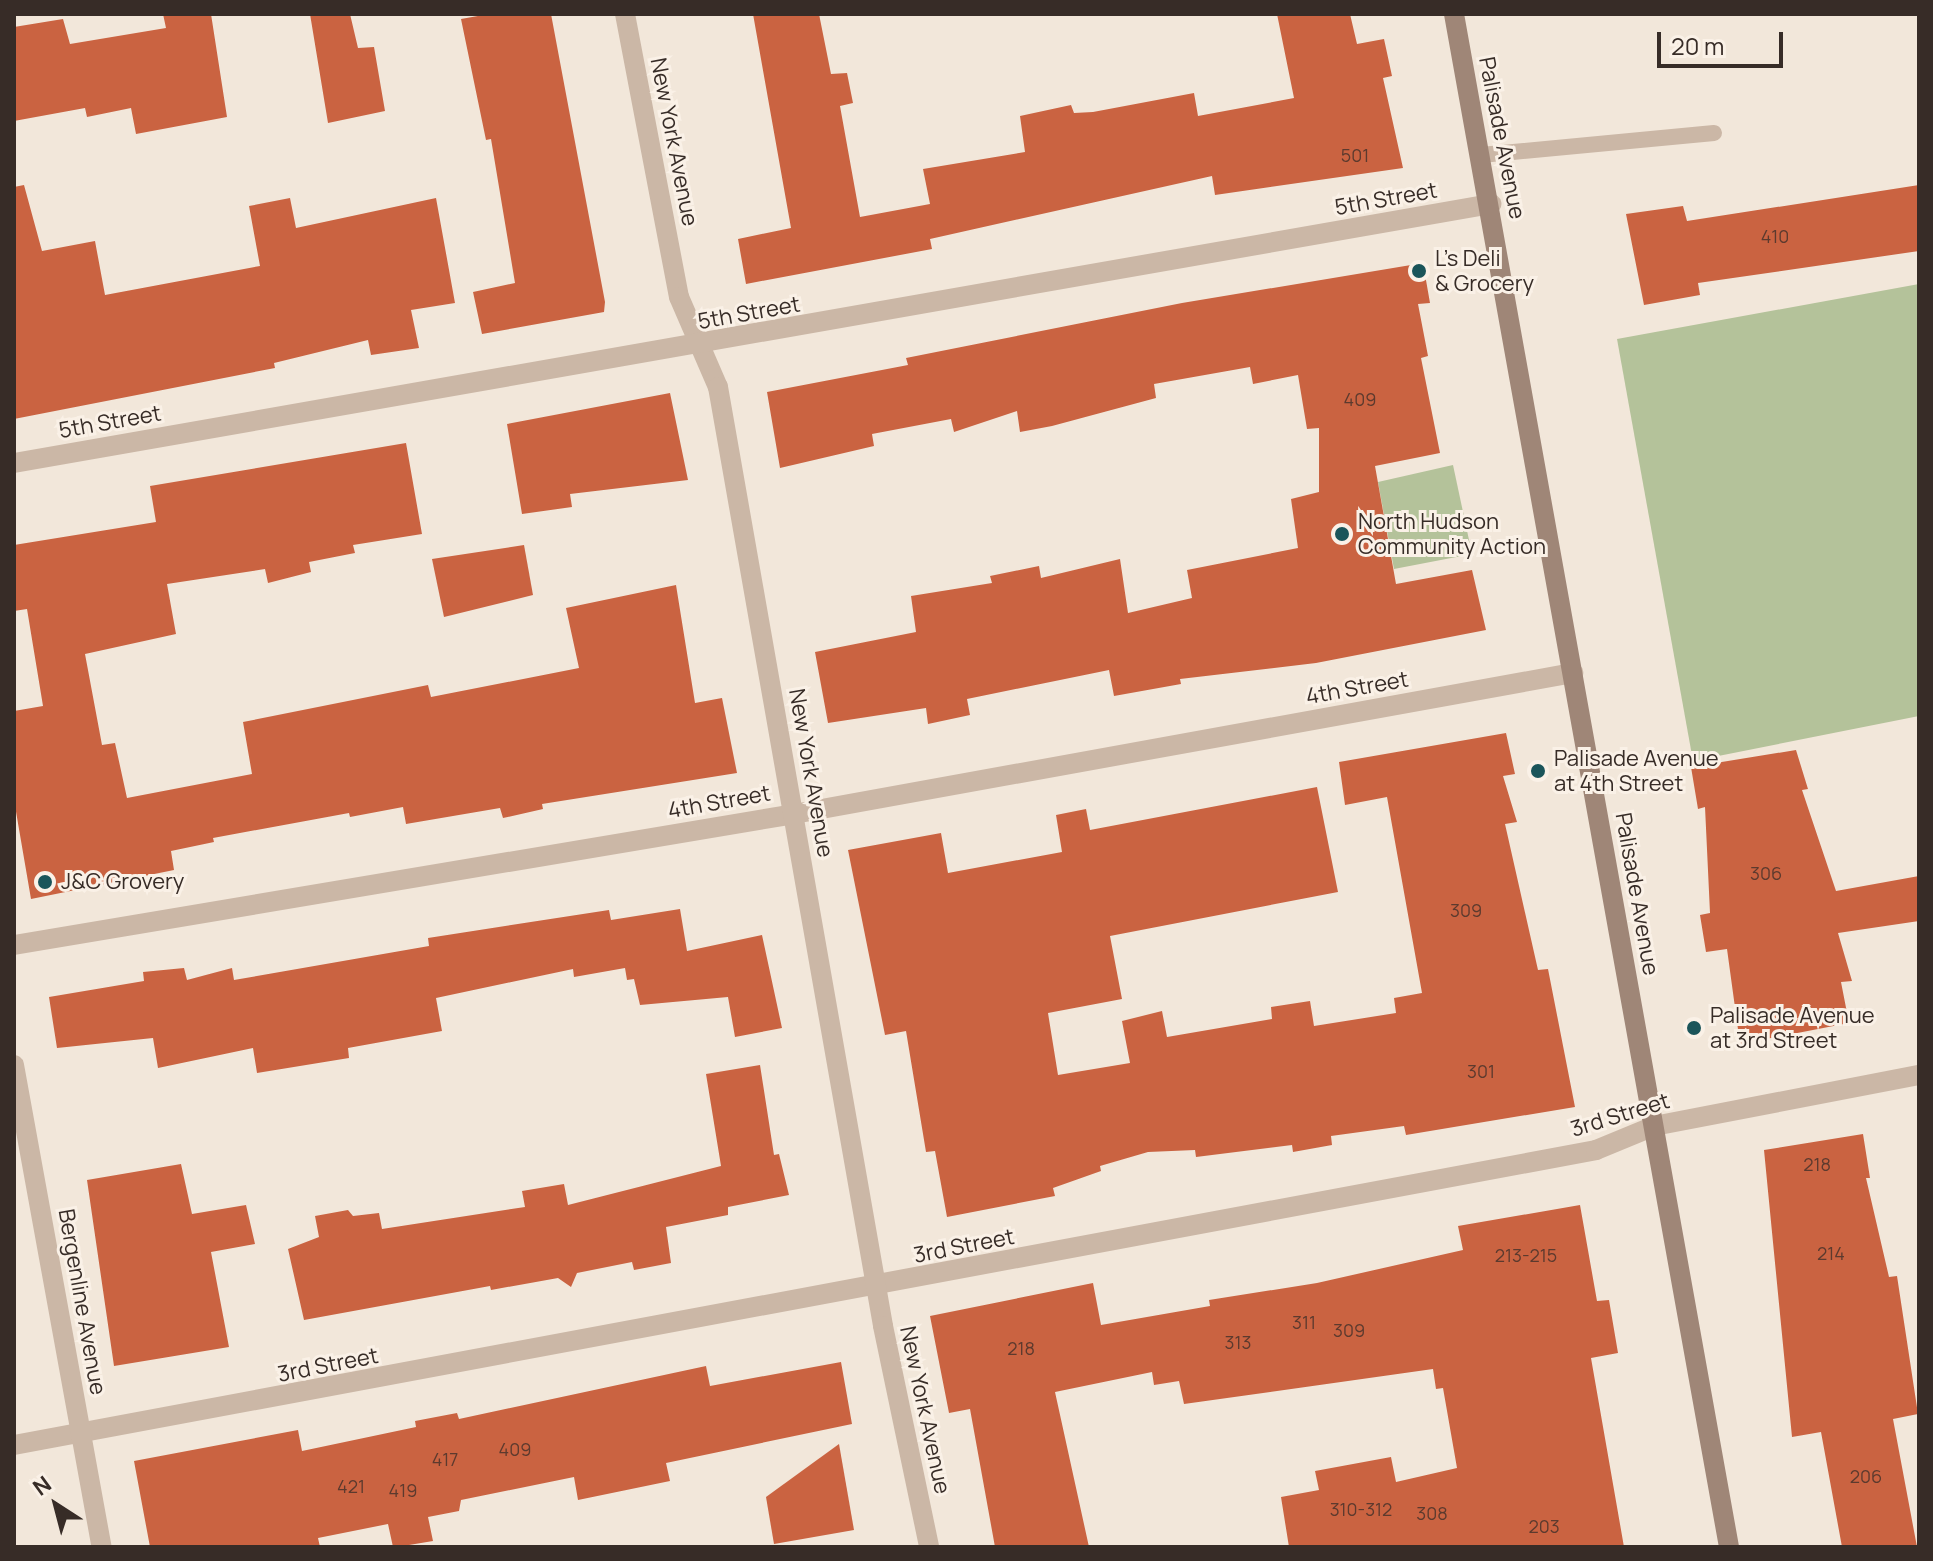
<!DOCTYPE html>
<style>
body{margin:0}
#map{position:relative;width:1933px;height:1561px;overflow:hidden;background:#f2e7da;font-family:Manrope,sans-serif}
div>[style]{position:absolute}
[style*='--x']{left:calc(var(--x)*1px);top:calc(var(--y)*1px);width:calc(var(--w)*1px);rotate:calc(var(--a)*1deg)}
.green>*{inset:0;background:#b4c29a}
.building>*{inset:0;background:#ca6341}
.service>*{height:16px;margin:-8px;padding:0 8px;transform-origin:8px;border-radius:8px;background:#cbb7a6}
.minor>*{height:20px;margin:-10px;padding:0 10px;transform-origin:10px;border-radius:10px;background:#cbb7a6}
.tertiary>*{height:20px;margin:-10px;padding:0 10px;transform-origin:10px;border-radius:10px;background:#cbb7a6}
.secondary>*{height:20px;margin:-10px;padding:0 10px;transform-origin:10px;border-radius:10px;background:#9f8677}
.dots>*{width:22px;height:22px;translate:-50% -50%;box-sizing:border-box;border:4px solid #faf1e7;border-radius:50%}
span{translate:-50% -50%;white-space:nowrap;text-align:center;line-height:1.15;-webkit-text-stroke:6px #faf1e7;paint-order:stroke}
.number-label{font-size:18px;color:#5c3a2e}
.number-label span{-webkit-text-stroke-width:0}
.street-label{font-size:22px;color:#372c27}
.poi-label{font-size:22px;color:#372c27}
.left{translate:0 -50%;text-align:left}
.frame{position:absolute;inset:0;border:16px solid #372c27;pointer-events:none}
.north{position:absolute;left:16px;top:1465px;width:80px;height:80px;-webkit-text-stroke:6px #faf1e7;paint-order:stroke;rotate:324deg;font-size:22px;font-weight:700;line-height:32px;text-align:center;color:#372c27}
.north::after{content:'';display:block;margin:auto;width:28px;height:36px;background:#372c27;clip-path:polygon(50% 0,100% 100%,50% 72%,0 100%)}
.scale{position:absolute;left:1657px;top:32px;width:126px;height:36px;box-sizing:border-box;border:4px solid #372c27;border-top:0;padding-left:10px;font-size:24px;line-height:28px;white-space:nowrap;color:#372c27;-webkit-text-stroke:6px #faf1e7;paint-order:stroke}
</style>
<div id="map">
<div class="green">
<div style="clip-path:polygon(1919px 284px,1919px 716px,1693px 761px,1617px 339px)"></div>
<div style="clip-path:polygon(1453px 465px,1472px 554px,1394px 569px,1378px 482px)"></div>
</div>
<div class="building">
<div style="clip-path:polygon(163px 14px,211px 14px,227px 117px,136px 134px,131px 108px,87px 117px,85px 108px,14px 121px,14px 27px,63px 19px,70px 44px,166px 28px)"></div>
<div style="clip-path:polygon(310px 14px,350px 14px,358px 48px,374px 47px,385px 111px,328px 123px)"></div>
<div style="clip-path:polygon(489px 14px,551px 14px,605px 302px,604px 312px,482px 334px,473px 292px,515px 283px,491px 139px,486px 140px,461px 19px)"></div>
<div style="clip-path:polygon(753px 14px,819px 14px,831px 74px,847px 73px,853px 103px,840px 106px,860px 217px,930px 204px,923px 169px,1025px 152px,1020px 116px,1071px 105px,1074px 113px,1093px 112px,1194px 93px,1198px 116px,1294px 98px,1277px 14px,1350px 14px,1357px 44px,1384px 39px,1392px 76px,1383px 78px,1403px 168px,1215px 195px,1212px 176px,930px 239px,932px 249px,746px 284px,738px 239px,791px 228px)"></div>
<div style="clip-path:polygon(24px 185px,42px 251px,95px 241px,105px 295px,260px 266px,249px 206px,290px 198px,296px 228px,436px 198px,455px 303px,411px 310px,419px 348px,371px 355px,368px 340px,274px 363px,275px 368px,14px 419px,14px 187px)"></div>
<div style="clip-path:polygon(1919px 185px,1919px 251px,1698px 283px,1700px 295px,1644px 305px,1626px 214px,1683px 206px,1687px 221px)"></div>
<div style="clip-path:polygon(1423px 263px,1430px 303px,1418px 304px,1428px 356px,1421px 358px,1440px 453px,1375px 466px,1396px 584px,1472px 570px,1486px 630px,1316px 663px,1180px 679px,1181px 684px,1114px 696px,1109px 670px,967px 699px,970px 715px,928px 724px,926px 708px,828px 723px,815px 652px,916px 632px,911px 596px,992px 583px,990px 576px,1039px 566px,1041px 578px,1120px 559px,1128px 613px,1192px 598px,1187px 570px,1298px 548px,1291px 499px,1319px 492px,1319px 428px,1307px 429px,1298px 375px,1253px 384px,1250px 367px,1154px 384px,1156px 398px,1052px 426px,1020px 432px,1017px 411px,954px 432px,951px 419px,872px 434px,874px 446px,780px 468px,767px 392px,908px 365px,906px 358px,1182px 303px)"></div>
<div style="clip-path:polygon(670px 393px,688px 480px,570px 494px,572px 507px,522px 514px,507px 424px)"></div>
<div style="clip-path:polygon(406px 443px,422px 534px,353px 545px,355px 553px,309px 562px,311px 572px,268px 583px,265px 569px,167px 584px,176px 634px,85px 654px,102px 745px,115px 743px,127px 798px,252px 774px,243px 722px,428px 685px,431px 697px,579px 668px,566px 608px,676px 585px,695px 703px,722px 698px,737px 773px,542px 804px,543px 809px,503px 818px,500px 808px,406px 824px,403px 807px,350px 817px,349px 813px,213px 838px,214px 842px,171px 851px,174px 870px,31px 899px,14px 800px,14px 711px,43px 706px,27px 609px,14px 611px,14px 545px,156px 522px,150px 486px)"></div>
<div style="clip-path:polygon(524px 545px,533px 595px,444px 617px,432px 559px)"></div>
<div style="clip-path:polygon(1506px 733px,1515px 774px,1503px 776px,1517px 822px,1505px 824px,1538px 970px,1548px 969px,1575px 1107px,1406px 1135px,1404px 1126px,1331px 1136px,1332px 1145px,1293px 1152px,1292px 1145px,1196px 1157px,1195px 1150px,1148px 1152px,1100px 1166px,1101px 1171px,1053px 1188px,1055px 1196px,947px 1217px,935px 1151px,926px 1152px,906px 1031px,885px 1035px,848px 850px,941px 833px,948px 873px,1062px 852px,1056px 815px,1086px 809px,1090px 830px,1317px 787px,1338px 892px,1110px 936px,1122px 999px,1048px 1013px,1058px 1075px,1130px 1063px,1122px 1021px,1162px 1011px,1167px 1037px,1272px 1019px,1271px 1007px,1310px 1001px,1314px 1026px,1396px 1013px,1394px 998px,1422px 993px,1387px 797px,1345px 805px,1339px 762px)"></div>
<div style="clip-path:polygon(1796px 750px,1808px 789px,1802px 790px,1836px 891px,1919px 876px,1919px 921px,1838px 933px,1852px 981px,1841px 982px,1849px 1023px,1740px 1044px,1727px 949px,1706px 952px,1700px 915px,1710px 913px,1705px 807px,1698px 809px,1691px 767px)"></div>
<div style="clip-path:polygon(680px 909px,687px 951px,762px 935px,782px 1028px,735px 1037px,728px 997px,640px 1005px,634px 979px,627px 980px,625px 968px,574px 977px,573px 969px,436px 998px,442px 1031px,348px 1048px,349px 1058px,257px 1073px,253px 1048px,158px 1068px,153px 1038px,57px 1048px,49px 997px,144px 981px,143px 972px,184px 968px,187px 980px,232px 968px,234px 980px,429px 946px,428px 938px,609px 910px,611px 920px)"></div>
<div style="clip-path:polygon(760px 1065px,774px 1155px,779px 1154px,789px 1195px,728px 1207px,728px 1215px,666px 1227px,671px 1263px,634px 1270px,632px 1262px,577px 1273px,571px 1287px,558px 1278px,491px 1290px,490px 1286px,304px 1320px,288px 1249px,319px 1237px,315px 1216px,348px 1210px,353px 1216px,379px 1213px,382px 1229px,525px 1207px,522px 1191px,564px 1184px,568px 1205px,721px 1166px,706px 1074px)"></div>
<div style="clip-path:polygon(1863px 1134px,1870px 1178px,1866px 1178px,1889px 1277px,1897px 1276px,1918px 1414px,1893px 1419px,1917px 1547px,1842px 1547px,1821px 1432px,1792px 1437px,1764px 1150px)"></div>
<div style="clip-path:polygon(181px 1164px,192px 1214px,246px 1205px,255px 1244px,211px 1252px,229px 1347px,114px 1366px,87px 1180px)"></div>
<div style="clip-path:polygon(1580px 1205px,1597px 1301px,1609px 1300px,1618px 1353px,1591px 1358px,1624px 1547px,1289px 1547px,1281px 1497px,1319px 1490px,1315px 1471px,1391px 1457px,1396px 1482px,1457px 1468px,1443px 1388px,1436px 1389px,1433px 1369px,1184px 1404px,1179px 1381px,1154px 1385px,1152px 1372px,1055px 1392px,1089px 1547px,995px 1547px,970px 1409px,949px 1413px,930px 1316px,1093px 1283px,1101px 1325px,1210px 1306px,1209px 1300px,1317px 1283px,1463px 1250px,1458px 1226px)"></div>
<div style="clip-path:polygon(841px 1362px,852px 1424px,666px 1463px,670px 1481px,578px 1500px,574px 1477px,461px 1500px,459px 1511px,428px 1517px,433px 1541px,397px 1547px,393px 1547px,388px 1524px,318px 1538px,320px 1547px,150px 1547px,134px 1461px,298px 1430px,302px 1451px,416px 1427px,415px 1421px,457px 1413px,459px 1419px,706px 1366px,710px 1386px)"></div>
<div style="clip-path:polygon(839px 1444px,854px 1530px,774px 1544px,766px 1497px)"></div>
</div>
<div class="service">
<div style="--x:1481;--y:155;--w:234;--a:-5.4"></div>
</div>
<div class="minor">
<div style="--x:14;--y:945;--w:791;--a:-9.53"></div>
<div style="--x:794;--y:814;--w:792;--a:-10.26"></div>
<div style="--x:14;--y:1445;--w:1609;--a:-10.56"></div>
<div style="--x:1596;--y:1150;--w:63;--a:-22.5"></div>
<div style="--x:1654;--y:1126;--w:270;--a:-10.9"></div>
</div>
<div class="tertiary">
<div style="--x:625;--y:14;--w:288;--a:79.2"></div>
<div style="--x:679;--y:297;--w:98;--a:66.6"></div>
<div style="--x:718;--y:387;--w:953;--a:80.03"></div>
<div style="--x:883;--y:1326;--w:226;--a:78.2"></div>
<div style="--x:14;--y:463;--w:1500;--a:-9.95"></div>
<div style="--x:14;--y:1065;--w:490;--a:79.7"></div>
</div>
<div class="secondary">
<div style="--x:1454;--y:14;--w:1557;--a:79.83"></div>
</div>
<div class="dots">
<div style="left:1419px;top:271px;background:#1b555a"></div>
<div style="left:1342px;top:534px;background:#1b555a"></div>
<div style="left:1538px;top:771px;background:#1b555a"></div>
<div style="left:45px;top:882px;background:#1b555a"></div>
<div style="left:1694px;top:1028px;background:#1b555a"></div>
</div>
<div class="number-label">
<span style="left:1355px;top:155px">501</span>
<span style="left:1775px;top:236px">410</span>
<span style="left:1360px;top:399px">409</span>
<span style="left:1766px;top:873px">306</span>
<span style="left:1466px;top:910px">309</span>
<span style="left:1481px;top:1071px">301</span>
<span style="left:1817px;top:1164px">218</span>
<span style="left:1831px;top:1253px">214</span>
<span style="left:1526px;top:1255px">213-215</span>
<span style="left:1304px;top:1322px">311</span>
<span style="left:1349px;top:1330px">309</span>
<span style="left:1238px;top:1342px">313</span>
<span style="left:1021px;top:1348px">218</span>
<span style="left:515px;top:1449px">409</span>
<span style="left:445px;top:1459px">417</span>
<span style="left:1866px;top:1476px">206</span>
<span style="left:351px;top:1486px">421</span>
<span style="left:403px;top:1490px">419</span>
<span style="left:1361px;top:1509px">310-312</span>
<span style="left:1432px;top:1513px">308</span>
<span style="left:1544px;top:1526px">203</span>
</div>
<div class="street-label">
<span style="left:1502px;top:138px;rotate:79deg">Palisade Avenue</span>
<span style="left:674px;top:142px;rotate:79deg">New York Avenue</span>
<span style="left:1386px;top:199px;rotate:-10deg">5th Street</span>
<span style="left:749px;top:313px;rotate:-10deg">5th Street</span>
<span style="left:110px;top:422px;rotate:-10deg">5th Street</span>
<span style="left:1357px;top:688px;rotate:-10deg">4th Street</span>
<span style="left:811px;top:773px;rotate:80deg">New York Avenue</span>
<span style="left:719px;top:802px;rotate:-10deg">4th Street</span>
<span style="left:1637px;top:894px;rotate:80deg">Palisade Avenue</span>
<span style="left:1620px;top:1115px;rotate:-17deg">3rd Street</span>
<span style="left:964px;top:1246px;rotate:-11deg">3rd Street</span>
<span style="left:82px;top:1302px;rotate:80deg">Bergenline Avenue</span>
<span style="left:328px;top:1365px;rotate:-11deg">3rd Street</span>
<span style="left:925px;top:1410px;rotate:78deg">New York Avenue</span>
</div>
<div class="poi-label">
<span class="left" style="left:1435px;top:271px">L's Deli<br>&amp; Grocery</span>
<span class="left" style="left:1358px;top:534px">North Hudson<br>Community Action</span>
<span class="left" style="left:1554px;top:771px">Palisade Avenue<br>at 4th Street</span>
<span class="left" style="left:61px;top:882px">J&amp;C Grovery</span>
<span class="left" style="left:1710px;top:1028px">Palisade Avenue<br>at 3rd Street</span>
</div>
<div class="frame"></div>
<div class="north">N</div>
<div class="scale">20 m</div>
</div>
